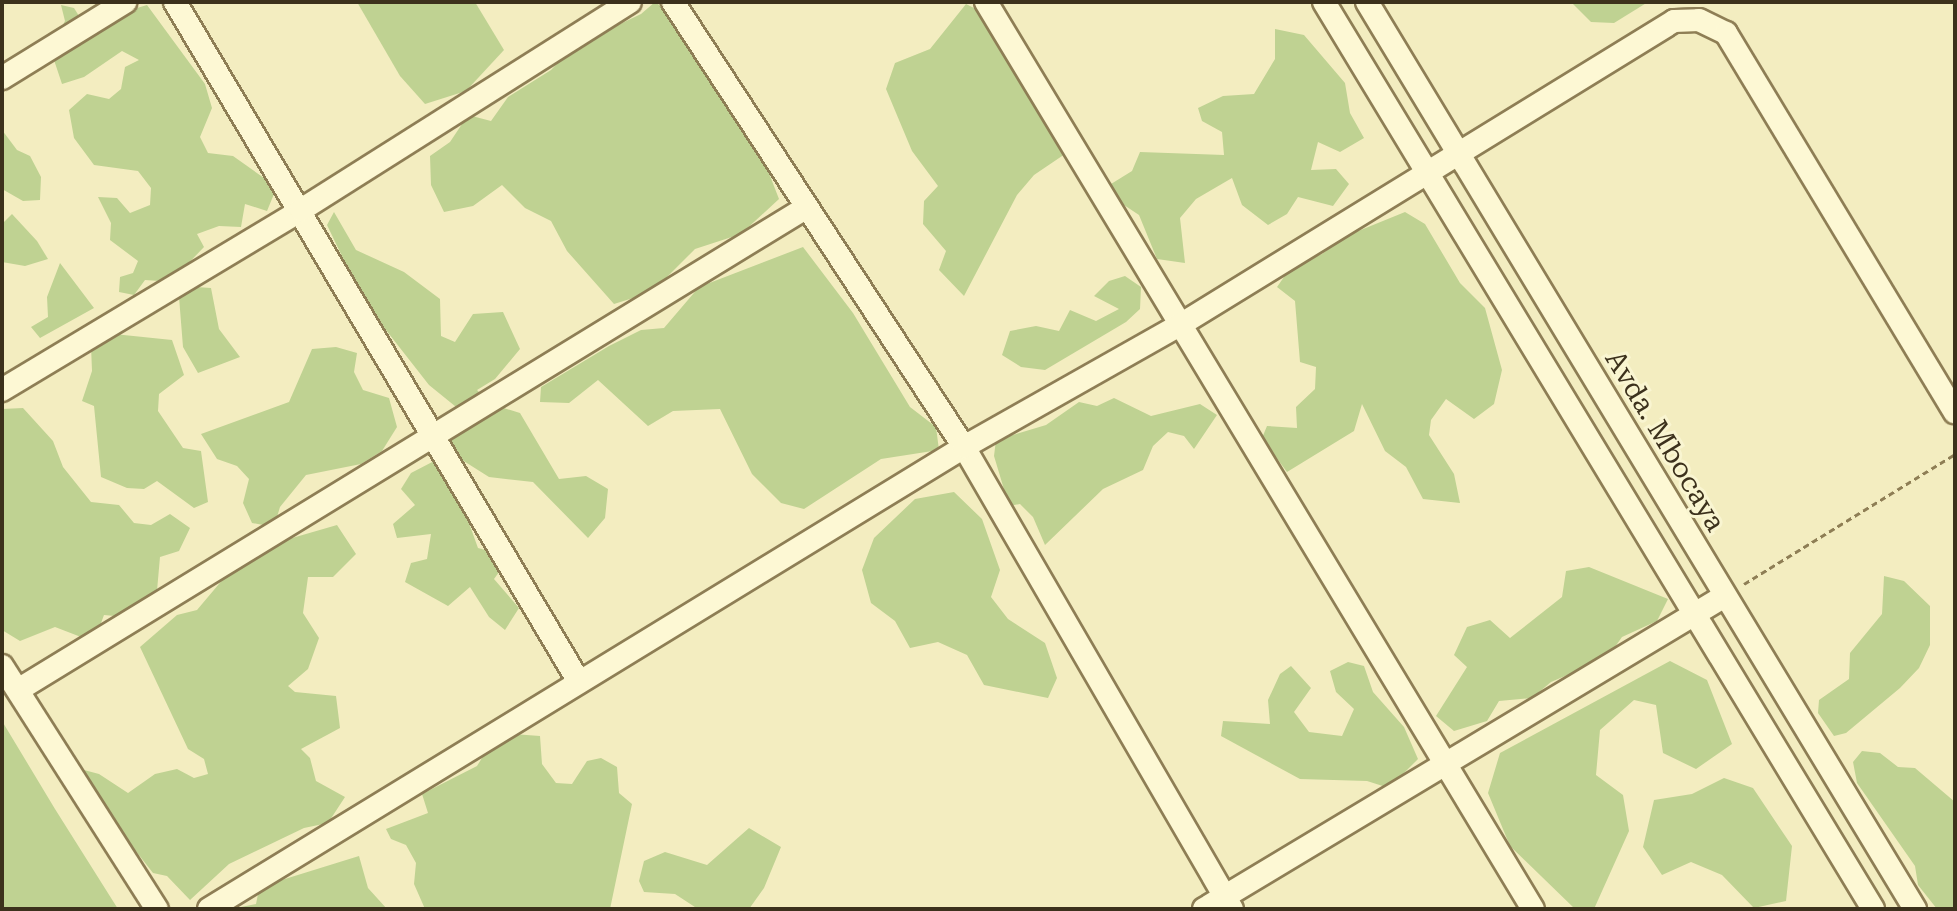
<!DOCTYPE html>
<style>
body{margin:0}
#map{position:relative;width:1957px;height:911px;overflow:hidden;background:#f3edc0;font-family:"Roboto Serif",serif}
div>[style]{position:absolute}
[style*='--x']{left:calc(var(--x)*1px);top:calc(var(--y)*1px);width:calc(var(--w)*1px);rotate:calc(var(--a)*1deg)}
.green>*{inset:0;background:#bfd292}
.path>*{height:3px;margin-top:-1.5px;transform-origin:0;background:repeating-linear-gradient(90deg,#8e7e55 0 6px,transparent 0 10px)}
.roads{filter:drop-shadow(2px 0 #8e7e55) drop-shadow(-2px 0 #8e7e55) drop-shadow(0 2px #8e7e55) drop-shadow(0 -2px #8e7e55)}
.street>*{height:22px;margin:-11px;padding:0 11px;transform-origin:11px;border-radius:11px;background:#fdf8d4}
span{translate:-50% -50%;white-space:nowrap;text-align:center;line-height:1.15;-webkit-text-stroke:6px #f9f5d1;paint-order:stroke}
.street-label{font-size:28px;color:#3c311c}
.frame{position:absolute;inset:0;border:4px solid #3c311c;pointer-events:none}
</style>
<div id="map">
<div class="green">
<div style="clip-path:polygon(357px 2px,475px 2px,504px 50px,466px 91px,425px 104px,400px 76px)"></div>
<div style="clip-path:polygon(655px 2px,665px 9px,710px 74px,715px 91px,760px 150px,779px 199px,741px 234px,695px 249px,652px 292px,614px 304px,567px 251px,551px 221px,525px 208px,502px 185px,473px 206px,444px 212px,431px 185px,430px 156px,450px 142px,468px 115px,491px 121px,508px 97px,551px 70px,574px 46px,641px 14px)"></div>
<div style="clip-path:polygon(1571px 2px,1648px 2px,1614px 23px,1591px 22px)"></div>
<div style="clip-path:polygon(966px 4px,986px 14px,1065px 154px,1034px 175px,1017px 195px,964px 296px,939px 270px,946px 251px,923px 224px,924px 201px,938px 186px,912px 151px,886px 89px,895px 63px,930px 49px)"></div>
<div style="clip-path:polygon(61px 5px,74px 8px,84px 24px,147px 5px,205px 84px,212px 108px,200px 137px,208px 153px,233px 156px,264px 178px,274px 194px,267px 211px,245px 204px,241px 227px,219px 226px,197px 234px,204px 247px,178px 274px,160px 281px,145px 280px,134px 295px,119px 292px,120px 277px,133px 273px,138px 261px,110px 240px,111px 223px,98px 197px,117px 198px,130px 213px,150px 205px,151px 188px,138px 171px,94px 165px,74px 138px,69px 110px,87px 94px,109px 99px,121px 89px,125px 67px,139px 60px,122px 51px,84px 77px,62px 84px,54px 60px,37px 45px,59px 32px,65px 21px)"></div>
<div style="clip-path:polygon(1275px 29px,1304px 35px,1345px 83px,1350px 113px,1364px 138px,1340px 152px,1318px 142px,1311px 170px,1336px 169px,1349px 184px,1333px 206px,1298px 197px,1287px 214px,1268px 225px,1242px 205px,1232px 178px,1196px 199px,1180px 218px,1185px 263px,1157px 259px,1139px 215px,1121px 203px,1111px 184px,1132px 171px,1140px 152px,1224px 155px,1222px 132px,1202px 121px,1198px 108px,1223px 96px,1254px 94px,1275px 59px)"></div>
<div style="clip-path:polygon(2px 130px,17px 150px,30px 156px,41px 177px,40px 200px,23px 201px,2px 189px)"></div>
<div style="clip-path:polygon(334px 212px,356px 250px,404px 272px,440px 299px,441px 336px,455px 342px,473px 314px,503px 312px,520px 349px,495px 379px,477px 390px,491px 404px,520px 413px,559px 479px,586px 476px,608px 489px,605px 518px,588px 538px,533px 482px,489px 477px,451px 453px,452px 425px,466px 415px,429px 385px,364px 302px,327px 225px)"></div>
<div style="clip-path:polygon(1405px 212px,1425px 224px,1460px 283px,1485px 308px,1502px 370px,1494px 404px,1474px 419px,1446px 399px,1431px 420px,1429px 435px,1454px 474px,1460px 503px,1423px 499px,1406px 467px,1385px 451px,1362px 404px,1354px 431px,1287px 472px,1262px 438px,1267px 426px,1297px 428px,1296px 407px,1315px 389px,1316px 367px,1300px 362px,1295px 301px,1277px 287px,1291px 267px,1322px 254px,1346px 236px)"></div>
<div style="clip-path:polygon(12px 214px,37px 241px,48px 259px,25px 266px,2px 262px,2px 224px)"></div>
<div style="clip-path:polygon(803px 247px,853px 313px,910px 407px,936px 427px,939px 450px,881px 459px,804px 509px,781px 503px,752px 474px,720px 409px,673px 411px,648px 426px,598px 380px,569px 403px,540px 402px,541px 387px,609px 346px,641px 330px,664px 328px,699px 287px)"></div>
<div style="clip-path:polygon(60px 263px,94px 308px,40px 338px,31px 327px,48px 317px,47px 297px)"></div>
<div style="clip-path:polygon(1125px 276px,1141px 287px,1140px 309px,1126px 322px,1045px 370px,1021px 367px,1002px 355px,1010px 331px,1036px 326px,1059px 331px,1070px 310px,1096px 321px,1119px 309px,1094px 296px,1109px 281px)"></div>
<div style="clip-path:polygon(196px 287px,211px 288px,219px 329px,240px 357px,198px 373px,183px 347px,179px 297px)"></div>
<div style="clip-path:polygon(114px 334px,172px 340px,184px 375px,159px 394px,158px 411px,183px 448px,201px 451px,208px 502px,194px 508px,157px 481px,144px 489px,127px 488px,101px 477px,94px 406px,82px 401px,92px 371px,91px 346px)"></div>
<div style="clip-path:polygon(336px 347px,357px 353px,354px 372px,363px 390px,389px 398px,397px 427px,382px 451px,361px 464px,306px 475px,280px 507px,274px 527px,252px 523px,243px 503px,249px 479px,237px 466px,217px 459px,201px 434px,289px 402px,312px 349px)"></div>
<div style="clip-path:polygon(1114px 398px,1151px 416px,1200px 404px,1217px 415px,1194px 449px,1184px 436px,1168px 432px,1153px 446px,1143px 470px,1103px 489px,1045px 545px,1033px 517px,1020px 504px,1009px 506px,994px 456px,996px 440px,1046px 425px,1079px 402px,1097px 406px)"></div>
<div style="clip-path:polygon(23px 408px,53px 441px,63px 467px,91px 502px,119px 505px,134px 523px,151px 525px,170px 514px,190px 528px,179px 551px,160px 557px,156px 602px,136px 618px,104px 615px,94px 642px,55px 627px,20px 641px,2px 630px,2px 409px)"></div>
<div style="clip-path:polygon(438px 459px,451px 473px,478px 548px,496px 553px,502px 568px,494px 579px,519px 608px,505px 630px,489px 617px,470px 587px,448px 606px,405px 582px,411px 563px,427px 559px,431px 534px,397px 538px,393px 524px,415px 505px,401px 489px,411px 473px)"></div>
<div style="clip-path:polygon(954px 492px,982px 519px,1000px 570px,991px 597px,1008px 619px,1045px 643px,1057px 678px,1048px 698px,984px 685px,967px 655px,938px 642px,910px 648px,895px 621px,871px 603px,862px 570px,874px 538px,915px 499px)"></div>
<div style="clip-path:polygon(337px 525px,356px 554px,333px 577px,308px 577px,303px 613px,319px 638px,308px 669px,288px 686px,295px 692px,336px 696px,340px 728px,301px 749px,310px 758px,316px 781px,345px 797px,328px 823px,304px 828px,229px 864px,190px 900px,167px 876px,153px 873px,78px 777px,84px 770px,99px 774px,128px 793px,155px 774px,177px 769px,194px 778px,208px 774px,204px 759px,188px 749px,140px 647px,177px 615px,197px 610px,240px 559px,268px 545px)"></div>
<div style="clip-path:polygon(1589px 567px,1668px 599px,1657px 621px,1622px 637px,1607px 658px,1551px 682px,1532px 698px,1499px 701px,1487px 721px,1454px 731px,1436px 716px,1467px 667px,1454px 655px,1467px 627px,1490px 620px,1510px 638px,1562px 597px,1566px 571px)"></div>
<div style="clip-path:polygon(1884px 576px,1904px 581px,1930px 606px,1930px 645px,1919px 668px,1900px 688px,1846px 733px,1834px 736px,1818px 713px,1819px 700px,1849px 679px,1850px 653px,1882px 614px)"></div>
<div style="clip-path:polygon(1670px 661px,1707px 680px,1732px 744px,1696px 769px,1663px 753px,1656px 705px,1634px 700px,1600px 730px,1596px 775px,1623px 795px,1629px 831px,1594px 909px,1575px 909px,1510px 846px,1488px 793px,1500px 753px)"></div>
<div style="clip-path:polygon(1348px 662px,1364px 666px,1373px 692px,1404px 727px,1418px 759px,1389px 788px,1367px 781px,1300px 779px,1221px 736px,1223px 721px,1270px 724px,1268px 700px,1280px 674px,1291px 666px,1311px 688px,1294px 712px,1309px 732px,1342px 736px,1354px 709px,1336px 692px,1330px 671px)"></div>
<div style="clip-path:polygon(2px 721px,55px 809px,118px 909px,2px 909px)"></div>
<div style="clip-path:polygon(513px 734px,540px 736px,542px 764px,556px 783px,572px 784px,587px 761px,601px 758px,617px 767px,619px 793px,632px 804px,610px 909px,425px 909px,414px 884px,416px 863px,406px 845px,391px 839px,386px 829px,428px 813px,422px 794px,477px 766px,490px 745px)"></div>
<div style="clip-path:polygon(1862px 751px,1880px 753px,1898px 767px,1915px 768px,1955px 802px,1955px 909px,1937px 909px,1918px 885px,1915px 866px,1857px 783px,1853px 762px)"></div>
<div style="clip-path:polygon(1724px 778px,1753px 788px,1792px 846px,1786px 901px,1754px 908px,1722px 875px,1691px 862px,1662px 875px,1643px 847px,1654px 800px,1692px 794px)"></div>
<div style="clip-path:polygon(749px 828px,781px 847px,764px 888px,749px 909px,698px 909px,675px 894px,644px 892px,639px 881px,644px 861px,665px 852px,707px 865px)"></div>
<div style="clip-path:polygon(359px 856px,368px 888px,387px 909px,231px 909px,256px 904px,259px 889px,272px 883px)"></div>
</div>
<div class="path">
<div style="--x:1744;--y:584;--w:248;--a:-31.6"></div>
</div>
<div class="roads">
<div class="street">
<div style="--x:175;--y:2;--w:791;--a:59.28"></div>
<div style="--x:673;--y:2;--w:532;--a:56.82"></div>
<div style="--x:964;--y:447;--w:534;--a:59.88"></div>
<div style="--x:986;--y:2;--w:1059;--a:58.91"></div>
<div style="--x:1324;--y:2;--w:1060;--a:58.81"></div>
<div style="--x:1367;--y:2;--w:1060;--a:58.86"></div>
<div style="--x:2;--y:78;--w:145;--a:-31.7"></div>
<div style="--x:2;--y:390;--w:349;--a:-31"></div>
<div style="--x:301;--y:210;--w:389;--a:-32.3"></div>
<div style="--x:2;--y:666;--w:288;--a:57.5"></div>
<div style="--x:18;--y:690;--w:925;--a:-31.47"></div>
<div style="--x:209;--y:909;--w:885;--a:-31.46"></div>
<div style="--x:964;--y:447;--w:248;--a:-29.5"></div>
<div style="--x:1180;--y:325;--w:580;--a:-31.61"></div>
<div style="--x:1674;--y:21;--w:25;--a:-2"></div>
<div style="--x:1699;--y:20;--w:30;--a:26"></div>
<div style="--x:1726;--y:33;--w:443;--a:58.9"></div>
<div style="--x:1204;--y:909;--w:606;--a:-31.01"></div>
</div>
</div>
<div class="street-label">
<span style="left:1665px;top:441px;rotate:59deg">Avda. Mbocaya</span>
</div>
<div class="frame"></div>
</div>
